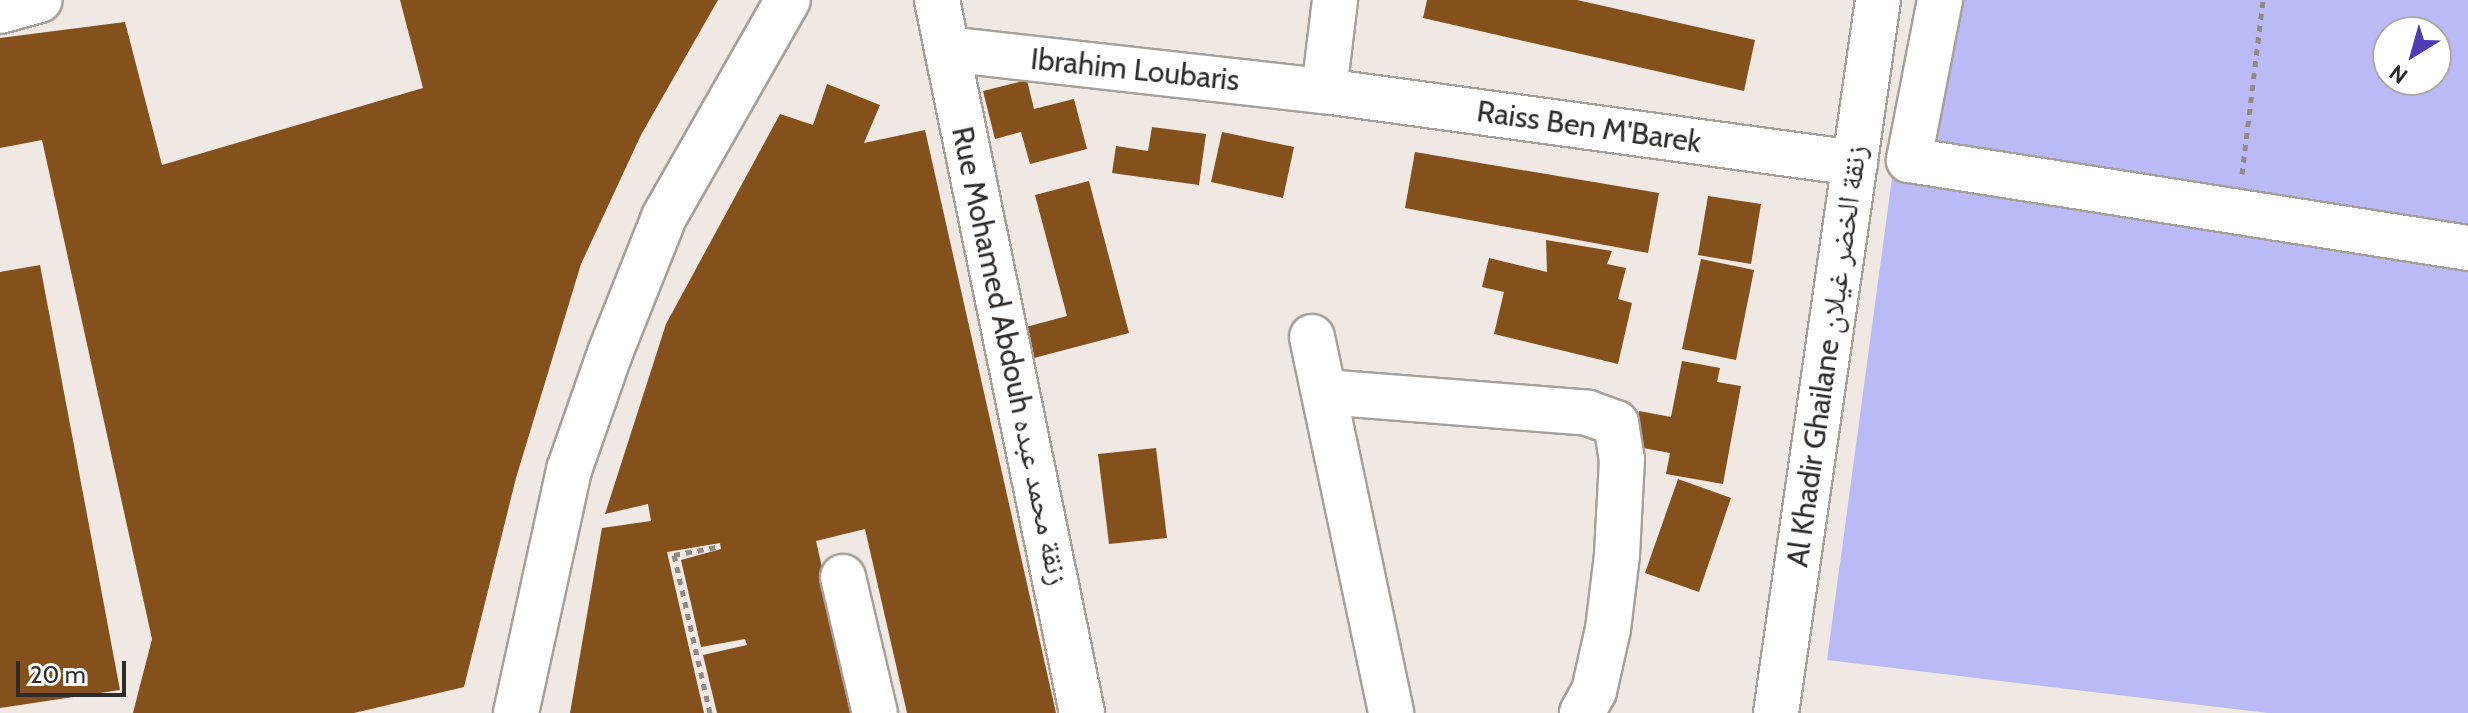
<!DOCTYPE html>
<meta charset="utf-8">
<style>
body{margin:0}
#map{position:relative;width:2468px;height:713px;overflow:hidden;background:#f0e8e2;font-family:Cabin,"Noto Naskh Arabic",sans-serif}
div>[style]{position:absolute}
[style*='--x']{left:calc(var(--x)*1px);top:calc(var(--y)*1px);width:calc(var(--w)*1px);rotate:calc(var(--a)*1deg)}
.green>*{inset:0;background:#babbf6}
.building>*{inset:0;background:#84501b}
.path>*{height:5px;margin-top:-2.5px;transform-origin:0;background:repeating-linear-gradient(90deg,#908a86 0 6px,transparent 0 12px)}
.roads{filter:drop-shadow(2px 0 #a79f99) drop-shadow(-2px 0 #a79f99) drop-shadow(0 2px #a79f99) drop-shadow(0 -2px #a79f99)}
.minor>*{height:44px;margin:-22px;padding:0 22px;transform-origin:22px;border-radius:22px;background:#fff}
span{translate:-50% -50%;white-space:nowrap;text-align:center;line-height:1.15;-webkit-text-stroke:8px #fff;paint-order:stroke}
.street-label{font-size:30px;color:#2e2b29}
.north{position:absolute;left:2372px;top:16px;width:80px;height:80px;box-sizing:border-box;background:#fff;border:2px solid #abaaa9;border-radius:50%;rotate:217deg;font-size:22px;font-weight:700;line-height:32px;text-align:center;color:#2e2b29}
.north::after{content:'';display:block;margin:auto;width:28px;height:36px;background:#4f3cb3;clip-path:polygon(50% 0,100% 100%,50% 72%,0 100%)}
.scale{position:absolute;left:16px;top:661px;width:110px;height:36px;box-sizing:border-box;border:4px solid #2e2b29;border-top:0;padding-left:10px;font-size:24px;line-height:28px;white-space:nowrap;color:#2e2b29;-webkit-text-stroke:6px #fff;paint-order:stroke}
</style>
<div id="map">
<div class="green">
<div style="clip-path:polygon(evenodd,1916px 0,2468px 0,2468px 713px,2268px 713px,1827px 660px,1916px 0,2388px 32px,2436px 32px,2436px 80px,2388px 80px,2388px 32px)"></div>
</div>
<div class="building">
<div style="clip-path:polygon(400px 0,718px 0,641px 135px,581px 264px,516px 478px,464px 687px,354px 713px,133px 713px,152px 639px,42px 140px,0 148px,0 38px,125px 22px,162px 165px,423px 88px)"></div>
<div style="clip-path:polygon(1427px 0,1577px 0,1755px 40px,1744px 91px,1423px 18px)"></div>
<div style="clip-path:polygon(1027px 80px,1034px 109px,1074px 99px,1087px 149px,1030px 164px,1021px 132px,995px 139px,983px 91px)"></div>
<div style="clip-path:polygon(827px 84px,880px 105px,864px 143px,925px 130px,1056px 713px,907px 713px,865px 529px,816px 541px,855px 713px,717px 713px,703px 655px,747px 645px,745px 639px,701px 647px,681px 560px,721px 549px,720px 543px,667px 552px,704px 713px,570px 713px,602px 528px,651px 521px,648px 504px,605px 514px,666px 324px,780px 114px,813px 125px)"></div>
<div style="clip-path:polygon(1152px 127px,1206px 134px,1199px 185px,1112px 173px,1116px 146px,1148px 151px)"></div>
<div style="clip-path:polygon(1222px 132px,1294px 147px,1283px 198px,1211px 182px)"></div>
<div style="clip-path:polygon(1415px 152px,1659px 193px,1648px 253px,1405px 208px)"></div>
<div style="clip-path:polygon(1089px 181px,1129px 333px,1034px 358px,1026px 327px,1067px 316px,1035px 195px)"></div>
<div style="clip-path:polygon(1708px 196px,1761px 204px,1751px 264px,1698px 255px)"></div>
<div style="clip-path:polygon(1546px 240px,1612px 251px,1607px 264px,1626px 268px,1618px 299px,1632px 303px,1618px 364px,1494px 334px,1504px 292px,1482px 287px,1489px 258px,1547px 272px)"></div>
<div style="clip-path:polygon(1701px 259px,1754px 270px,1736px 360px,1682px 349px)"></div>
<div style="clip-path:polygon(40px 265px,120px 690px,0 708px,0 272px)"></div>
<div style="clip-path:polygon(1682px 361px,1720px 368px,1717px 382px,1741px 386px,1723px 484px,1666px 474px,1670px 453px,1633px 446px,1639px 411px,1671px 417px)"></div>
<div style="clip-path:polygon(1156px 448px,1167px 538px,1109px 544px,1098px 454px)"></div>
<div style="clip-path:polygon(1678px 479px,1731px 498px,1699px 592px,1645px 573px)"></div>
</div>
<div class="path">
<div style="--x:2242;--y:174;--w:175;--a:-83.1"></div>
<div style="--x:710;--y:713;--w:162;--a:-102.8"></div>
<div style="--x:674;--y:555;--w:43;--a:-10.8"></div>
</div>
<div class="roads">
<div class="minor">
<div style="--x:937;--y:0;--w:728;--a:78.5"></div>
<div style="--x:1940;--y:0;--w:163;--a:101"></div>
<div style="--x:1909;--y:160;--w:566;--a:8.95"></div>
<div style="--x:0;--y:11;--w:41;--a:-15.4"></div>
<div style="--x:947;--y:49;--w:379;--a:6.4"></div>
<div style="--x:1324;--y:91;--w:536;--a:7.72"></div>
<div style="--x:1324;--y:91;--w:92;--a:-83.1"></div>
<div style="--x:1312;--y:337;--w:384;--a:78.1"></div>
<div style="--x:1324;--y:392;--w:265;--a:4.5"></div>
<div style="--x:1588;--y:413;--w:30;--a:20"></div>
<div style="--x:1616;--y:423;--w:36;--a:81"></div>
<div style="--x:1622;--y:459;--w:96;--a:93"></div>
<div style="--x:1617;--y:555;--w:75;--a:96.9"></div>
<div style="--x:1608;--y:629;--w:64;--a:102.7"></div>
<div style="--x:1594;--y:691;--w:25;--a:119"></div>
<div style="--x:843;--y:577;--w:140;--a:76.8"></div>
<div style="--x:516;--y:713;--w:249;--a:-77.7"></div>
<div style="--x:569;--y:470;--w:124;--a:-70.7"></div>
<div style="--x:610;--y:353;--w:146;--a:-68.3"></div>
<div style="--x:664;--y:217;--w:250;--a:-60.3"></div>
<div style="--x:1776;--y:713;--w:720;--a:-81.86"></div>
</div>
</div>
<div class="street-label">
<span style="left:1135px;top:70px;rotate:6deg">Ibrahim Loubaris</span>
<span style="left:1589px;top:127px;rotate:8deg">Raiss Ben M'Barek</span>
<span style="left:1010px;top:356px;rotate:78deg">Rue Mohamed Abdouh زنقة محمد عبده</span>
<span style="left:1827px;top:356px;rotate:-82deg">Al Khadir Ghailane زنقة الخضر غيلان</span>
</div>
<div class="north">N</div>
<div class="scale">20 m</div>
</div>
